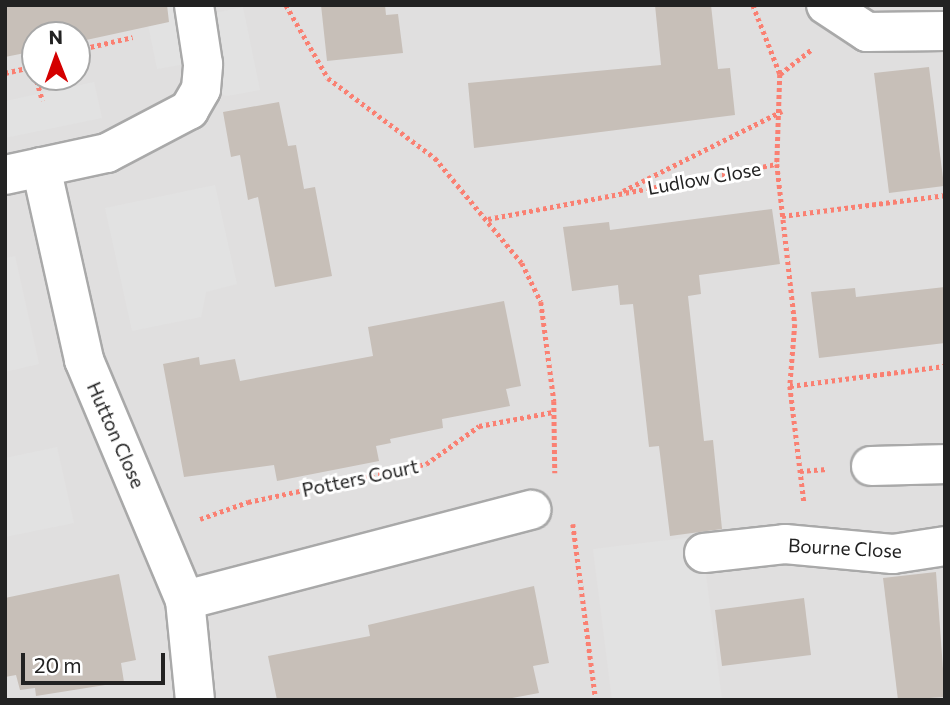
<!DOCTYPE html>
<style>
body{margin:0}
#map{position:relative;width:950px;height:705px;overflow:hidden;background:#f2efe9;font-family:Commissioner,sans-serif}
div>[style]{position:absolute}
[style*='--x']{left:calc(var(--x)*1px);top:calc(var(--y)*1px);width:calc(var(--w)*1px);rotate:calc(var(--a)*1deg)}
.residential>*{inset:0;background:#e0dfdf}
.parking>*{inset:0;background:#e2e2e2}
.building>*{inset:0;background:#c7bfb8}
.path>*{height:4.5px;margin-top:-2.25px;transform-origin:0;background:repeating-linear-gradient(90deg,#fa8072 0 3.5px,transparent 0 7px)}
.roads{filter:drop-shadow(2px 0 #a9a9a9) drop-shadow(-2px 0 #a9a9a9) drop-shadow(0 2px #a9a9a9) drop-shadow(0 -2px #a9a9a9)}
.minor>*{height:38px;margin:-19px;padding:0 19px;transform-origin:19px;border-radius:19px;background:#fff}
span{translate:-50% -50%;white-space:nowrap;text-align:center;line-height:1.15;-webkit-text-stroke:6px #fff;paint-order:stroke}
.street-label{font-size:19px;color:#222}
.frame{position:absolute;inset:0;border:7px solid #222;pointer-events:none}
.north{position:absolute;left:21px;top:21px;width:70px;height:70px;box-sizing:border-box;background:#fff;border:2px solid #a7a7a7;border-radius:50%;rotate:359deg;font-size:19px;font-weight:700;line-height:28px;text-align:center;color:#222}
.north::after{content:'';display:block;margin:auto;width:24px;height:32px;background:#d40000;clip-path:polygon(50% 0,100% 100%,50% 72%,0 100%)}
.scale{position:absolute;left:21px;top:653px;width:144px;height:32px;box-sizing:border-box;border:4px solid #222;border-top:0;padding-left:9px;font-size:21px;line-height:24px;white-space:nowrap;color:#222;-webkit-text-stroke:5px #fff;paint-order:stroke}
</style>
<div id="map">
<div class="residential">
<div style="clip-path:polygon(evenodd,5px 5px,945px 5px,945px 700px,5px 700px,5px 5px,35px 35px,77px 35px,77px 77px,35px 77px,35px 35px)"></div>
</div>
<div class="parking">
<div style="clip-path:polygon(144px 5px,206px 5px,209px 14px,243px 7px,260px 90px,227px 96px,191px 83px,186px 64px,157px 69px)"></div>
<div style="clip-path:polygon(94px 82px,102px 118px,5px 138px,5px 101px)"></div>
<div style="clip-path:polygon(215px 185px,237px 284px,206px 292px,201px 317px,132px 331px,105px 208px)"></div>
<div style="clip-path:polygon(15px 256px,39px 364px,5px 372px,5px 258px)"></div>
<div style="clip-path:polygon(57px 447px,74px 523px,5px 537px,5px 458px)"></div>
<div style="clip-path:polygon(701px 536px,722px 700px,612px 700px,593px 549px)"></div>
</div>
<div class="building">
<div style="clip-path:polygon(5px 5px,167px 5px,169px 22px,77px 42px,77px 35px,35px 35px,35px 51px,5px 57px)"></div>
<div style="clip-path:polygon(321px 5px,385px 5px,386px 15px,398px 14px,403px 53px,327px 61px)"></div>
<div style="clip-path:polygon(655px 5px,711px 5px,718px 69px,730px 68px,735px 115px,474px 148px,468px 83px,661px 65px)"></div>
<div style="clip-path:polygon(929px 67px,944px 186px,889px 193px,874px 73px)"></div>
<div style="clip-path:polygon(279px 102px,288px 146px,296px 145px,304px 189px,315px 187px,332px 276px,275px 287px,258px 197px,248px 200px,240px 155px,231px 157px,223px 112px)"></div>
<div style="clip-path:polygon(772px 209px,780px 264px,699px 275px,701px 294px,688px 296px,704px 441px,713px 440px,722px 529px,670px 536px,659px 446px,649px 447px,633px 304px,620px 305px,618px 285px,572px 291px,563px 227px,609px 222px,610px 230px)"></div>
<div style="clip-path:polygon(945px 287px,945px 343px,819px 358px,811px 292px,855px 288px,856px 297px)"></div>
<div style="clip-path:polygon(504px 301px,521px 386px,506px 389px,510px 406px,442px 419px,443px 428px,390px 439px,391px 443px,376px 446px,379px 461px,277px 481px,274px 465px,184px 477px,163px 364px,199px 357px,200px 365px,235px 359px,240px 381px,373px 356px,368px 327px)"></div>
<div style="clip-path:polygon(936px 572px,945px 697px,898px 700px,883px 578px)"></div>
<div style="clip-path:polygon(119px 574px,136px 660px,121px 663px,124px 682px,36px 696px,35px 688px,20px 690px,16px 675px,5px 677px,5px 598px)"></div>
<div style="clip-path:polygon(534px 586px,549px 663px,533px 666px,539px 693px,501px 700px,277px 700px,268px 656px,370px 636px,368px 625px)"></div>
<div style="clip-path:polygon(804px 598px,811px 655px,722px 666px,715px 610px)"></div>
</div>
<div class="path">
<div style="--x:286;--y:5;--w:84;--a:60.1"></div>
<div style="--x:328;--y:78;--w:134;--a:36.8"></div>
<div style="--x:435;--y:158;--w:136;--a:50.4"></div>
<div style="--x:522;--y:263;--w:43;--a:64"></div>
<div style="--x:541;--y:302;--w:100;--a:82.5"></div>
<div style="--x:554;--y:401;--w:72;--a:89.2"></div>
<div style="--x:753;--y:5;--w:74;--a:68.6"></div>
<div style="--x:780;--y:74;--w:90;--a:91.9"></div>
<div style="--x:777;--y:164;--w:161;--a:83.6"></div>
<div style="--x:795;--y:324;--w:62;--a:94.6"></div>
<div style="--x:790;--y:386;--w:116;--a:83.1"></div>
<div style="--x:77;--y:50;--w:57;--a:-13.1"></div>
<div style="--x:33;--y:67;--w:35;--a:74"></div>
<div style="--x:5;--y:73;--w:31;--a:-13"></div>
<div style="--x:780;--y:74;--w:41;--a:-38"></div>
<div style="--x:623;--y:191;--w:178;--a:-26.7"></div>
<div style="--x:782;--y:216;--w:164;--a:-7.3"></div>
<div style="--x:488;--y:219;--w:294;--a:-10.8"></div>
<div style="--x:790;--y:386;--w:156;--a:-7.4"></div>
<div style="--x:800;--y:471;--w:27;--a:-4"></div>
<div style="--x:200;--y:519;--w:51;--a:-19.5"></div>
<div style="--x:248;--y:502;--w:182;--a:-12.1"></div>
<div style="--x:426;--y:464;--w:65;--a:-35.6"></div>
<div style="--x:479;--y:426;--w:75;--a:-10.7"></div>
<div style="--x:573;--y:524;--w:177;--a:82.6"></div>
</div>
<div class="roads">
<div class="minor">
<div style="--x:826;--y:5;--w:49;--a:33.4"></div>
<div style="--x:867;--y:32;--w:78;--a:-0.7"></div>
<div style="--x:41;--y:167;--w:198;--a:77.4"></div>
<div style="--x:84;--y:360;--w:260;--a:67.2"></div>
<div style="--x:185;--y:600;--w:100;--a:84.3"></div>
<div style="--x:5;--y:175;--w:104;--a:-12.2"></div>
<div style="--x:107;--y:153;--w:93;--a:-27.7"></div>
<div style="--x:189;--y:110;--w:24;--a:-60"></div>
<div style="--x:201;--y:89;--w:25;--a:-85"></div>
<div style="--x:203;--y:64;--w:60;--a:-98.7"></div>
<div style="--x:871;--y:466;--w:74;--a:-1.5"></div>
<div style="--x:704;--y:553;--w:81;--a:-6.3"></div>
<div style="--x:785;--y:544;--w:108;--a:5.3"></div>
<div style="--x:893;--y:554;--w:53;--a:-8.7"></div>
<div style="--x:185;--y:600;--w:358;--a:-14.6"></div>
</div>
</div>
<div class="street-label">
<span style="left:704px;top:178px;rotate:-10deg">Ludlow Close</span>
<span style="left:116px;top:435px;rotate:66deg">Hutton Close</span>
<span style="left:360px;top:478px;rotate:-12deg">Potters Court</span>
<span style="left:845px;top:548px;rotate:3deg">Bourne Close</span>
</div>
<div class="frame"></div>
<div class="north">N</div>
<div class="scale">20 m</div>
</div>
